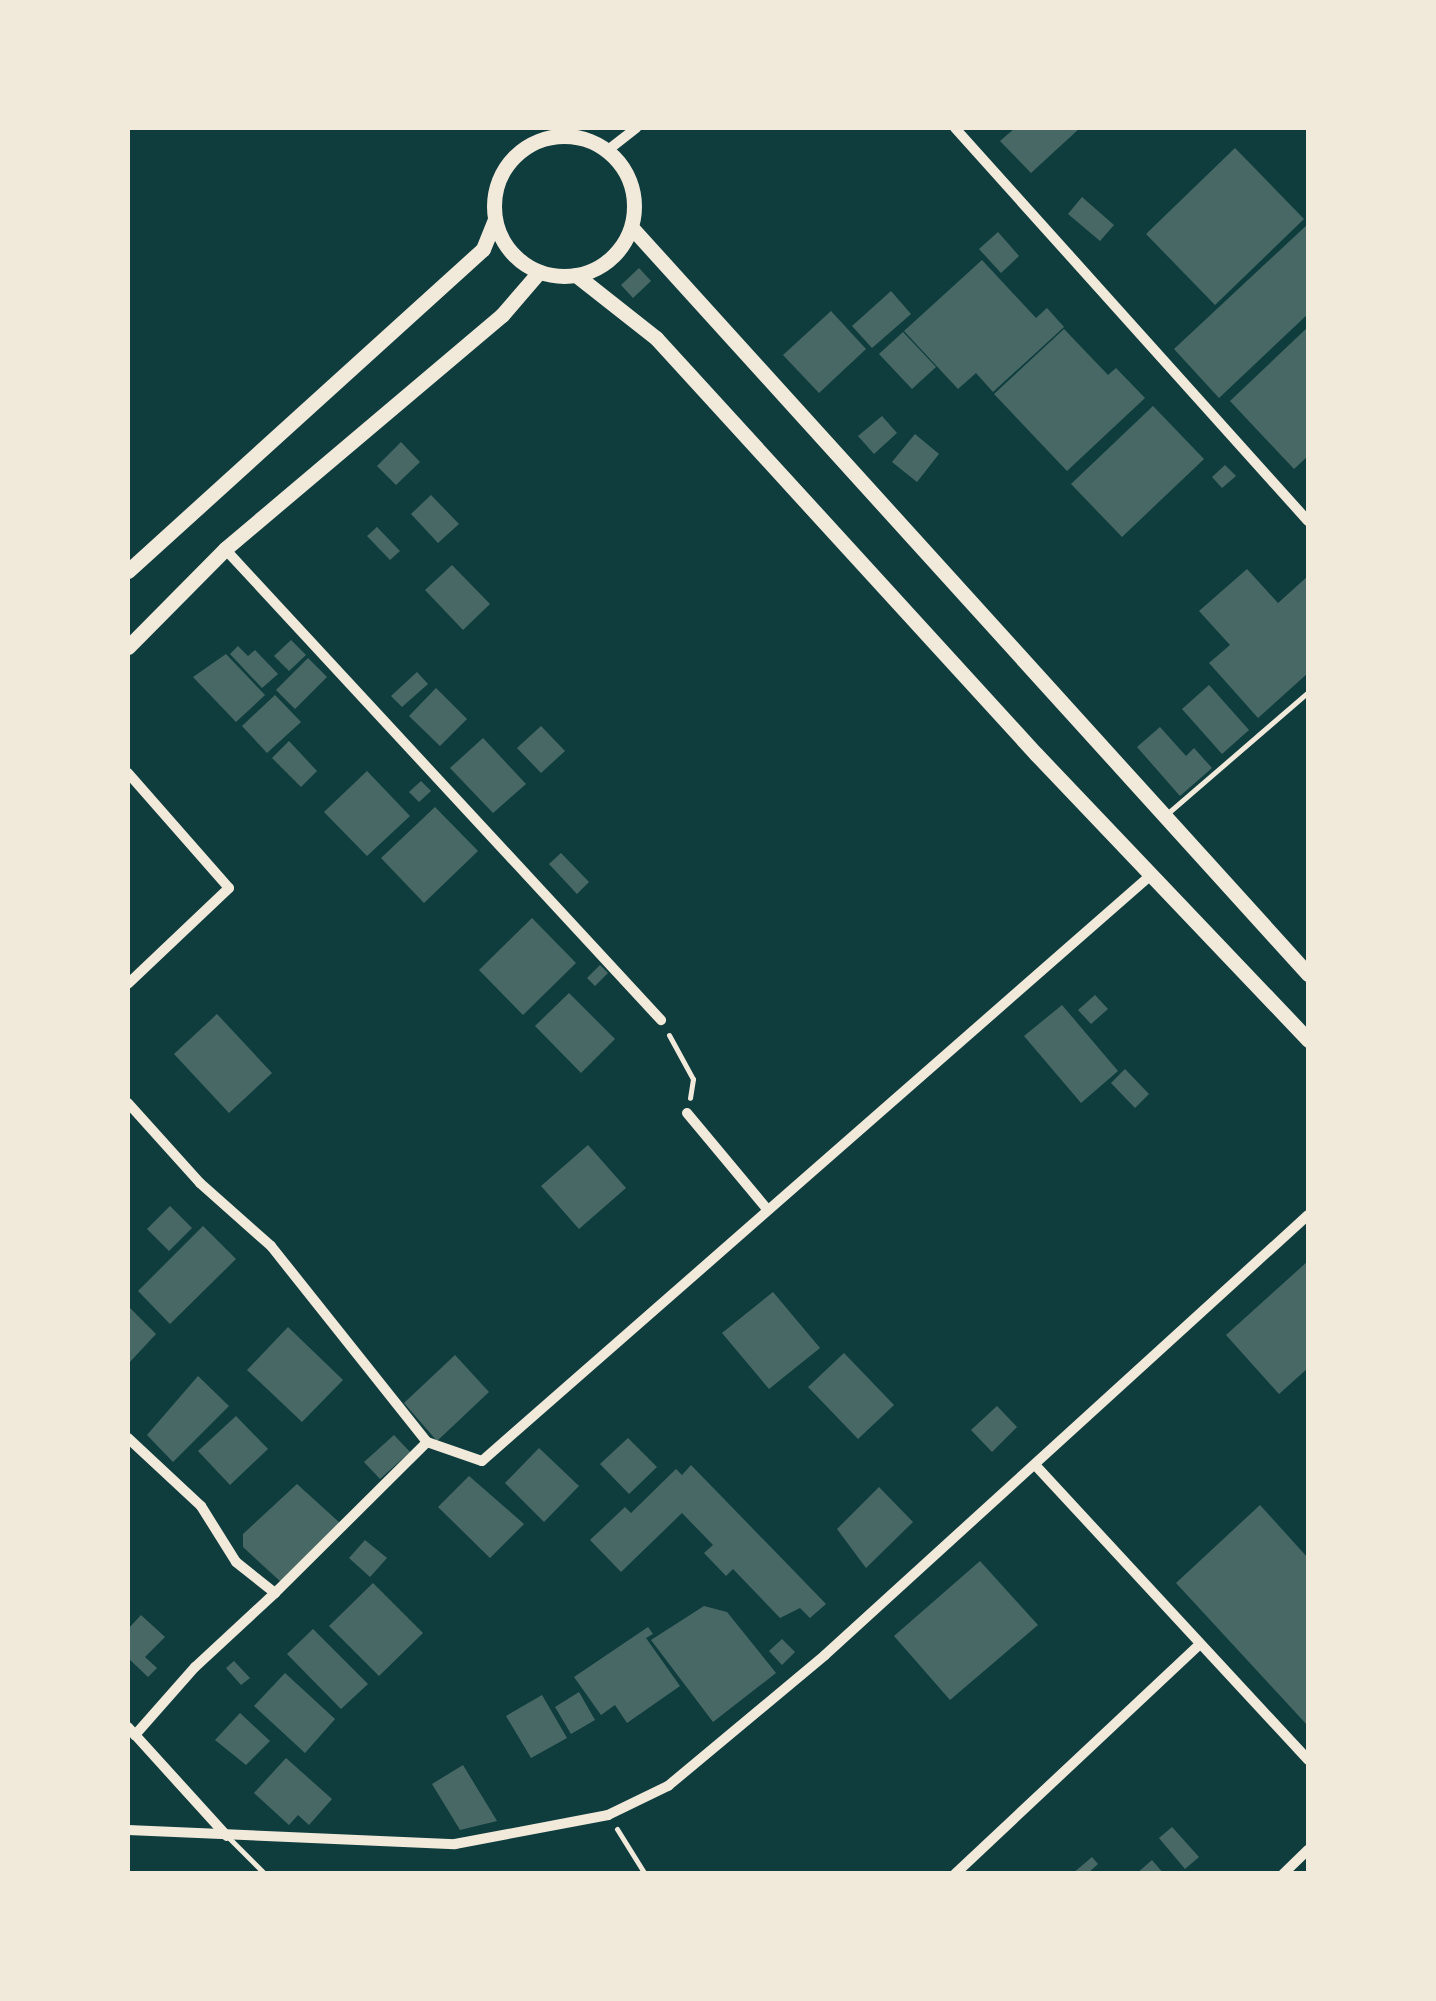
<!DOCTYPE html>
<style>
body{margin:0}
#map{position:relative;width:1436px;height:2001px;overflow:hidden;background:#0f3d3e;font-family:Lora,serif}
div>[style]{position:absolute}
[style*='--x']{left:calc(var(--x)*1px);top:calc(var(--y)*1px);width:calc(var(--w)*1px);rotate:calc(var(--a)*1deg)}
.building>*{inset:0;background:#486865}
.path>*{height:5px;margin:-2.5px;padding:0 2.5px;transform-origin:2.5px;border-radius:2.5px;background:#f1e9da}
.service>*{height:5px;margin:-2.5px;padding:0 2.5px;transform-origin:2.5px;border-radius:2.5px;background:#f1e9da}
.minor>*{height:10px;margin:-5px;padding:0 5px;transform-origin:5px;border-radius:5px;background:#f1e9da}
.secondary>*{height:15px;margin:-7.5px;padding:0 7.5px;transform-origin:7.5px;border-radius:7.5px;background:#f1e9da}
.secondary>.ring{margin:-7.5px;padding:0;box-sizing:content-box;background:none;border:15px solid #f1e9da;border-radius:50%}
span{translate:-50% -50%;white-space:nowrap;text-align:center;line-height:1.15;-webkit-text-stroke:8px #f1e9da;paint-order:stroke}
.frame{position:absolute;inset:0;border:130px solid #f1e9da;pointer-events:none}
</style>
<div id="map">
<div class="building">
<div style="clip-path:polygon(1015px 128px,1080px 128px,1031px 173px,1000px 141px)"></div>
<div style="clip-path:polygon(1235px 148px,1304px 219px,1215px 305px,1146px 234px)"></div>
<div style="clip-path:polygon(1082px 197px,1114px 225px,1100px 241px,1068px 214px)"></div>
<div style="clip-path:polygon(1308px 224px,1308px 314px,1219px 398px,1174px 349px)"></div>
<div style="clip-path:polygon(998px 232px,1019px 256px,1001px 273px,979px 249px)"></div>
<div style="clip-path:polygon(982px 260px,1036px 318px,1047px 308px,1064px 327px,993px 392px,976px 373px,958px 389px,904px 331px)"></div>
<div style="clip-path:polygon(639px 268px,651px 281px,633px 298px,621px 285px)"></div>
<div style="clip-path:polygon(891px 291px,911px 314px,872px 348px,852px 326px)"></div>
<div style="clip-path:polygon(831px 311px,866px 349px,819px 393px,783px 355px)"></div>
<div style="clip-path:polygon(1308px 327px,1308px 456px,1294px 469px,1230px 401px)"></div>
<div style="clip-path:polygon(1064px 329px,1108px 375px,1116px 368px,1145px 398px,1067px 471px,994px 394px)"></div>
<div style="clip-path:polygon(903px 332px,936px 367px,912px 389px,879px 354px)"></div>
<div style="clip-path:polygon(1153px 406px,1204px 459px,1122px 537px,1071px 484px)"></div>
<div style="clip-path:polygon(882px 416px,897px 433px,874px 454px,858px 436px)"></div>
<div style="clip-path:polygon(915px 434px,939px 454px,917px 482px,892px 462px)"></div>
<div style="clip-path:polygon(401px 442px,420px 462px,396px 485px,377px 466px)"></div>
<div style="clip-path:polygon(1225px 465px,1236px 476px,1222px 488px,1212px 477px)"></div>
<div style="clip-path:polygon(431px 495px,459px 524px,438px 543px,411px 514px)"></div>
<div style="clip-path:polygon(377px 527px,400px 551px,390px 560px,367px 536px)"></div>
<div style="clip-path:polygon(452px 565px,490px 604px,463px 630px,425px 590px)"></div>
<div style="clip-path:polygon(1247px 569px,1278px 603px,1308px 576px,1308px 673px,1258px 718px,1209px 663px,1230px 645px,1199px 611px)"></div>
<div style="clip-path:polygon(291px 640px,306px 655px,289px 671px,274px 656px)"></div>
<div style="clip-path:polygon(238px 646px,248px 656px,255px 650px,278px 674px,262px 688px,230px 654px)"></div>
<div style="clip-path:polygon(226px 654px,265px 695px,236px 722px,193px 677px)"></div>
<div style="clip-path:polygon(308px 658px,327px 677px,295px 709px,276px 690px)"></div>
<div style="clip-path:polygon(417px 672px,428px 684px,402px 707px,391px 696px)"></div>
<div style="clip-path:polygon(1209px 685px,1249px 730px,1222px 754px,1182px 709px)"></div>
<div style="clip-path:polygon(436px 688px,467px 719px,440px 746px,409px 716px)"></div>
<div style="clip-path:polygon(275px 695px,301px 722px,267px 753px,242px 726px)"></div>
<div style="clip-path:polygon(541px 726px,565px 751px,541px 773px,517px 748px)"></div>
<div style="clip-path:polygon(1160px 727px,1186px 756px,1194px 748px,1212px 768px,1180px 796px,1137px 747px)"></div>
<div style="clip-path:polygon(483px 738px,526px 784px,493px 813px,450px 768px)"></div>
<div style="clip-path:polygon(289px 741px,317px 771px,301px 787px,272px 758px)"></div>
<div style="clip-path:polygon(367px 771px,410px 816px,367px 856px,324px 812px)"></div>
<div style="clip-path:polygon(421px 781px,431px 791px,419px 802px,409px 792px)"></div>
<div style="clip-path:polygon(435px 807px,478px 851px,424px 903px,381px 858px)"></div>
<div style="clip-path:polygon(561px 853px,589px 882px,577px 894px,549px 864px)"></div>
<div style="clip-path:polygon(532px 918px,576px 963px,523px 1015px,479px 970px)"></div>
<div style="clip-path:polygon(600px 965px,608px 973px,595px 986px,587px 978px)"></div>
<div style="clip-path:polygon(569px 993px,615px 1039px,581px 1073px,535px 1026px)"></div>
<div style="clip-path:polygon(1095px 995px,1108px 1009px,1091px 1024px,1078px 1010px)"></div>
<div style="clip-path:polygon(1062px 1005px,1118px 1071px,1081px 1103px,1024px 1036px)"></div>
<div style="clip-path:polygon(217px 1014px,272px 1073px,229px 1113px,174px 1054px)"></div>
<div style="clip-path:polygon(1125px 1069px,1149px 1094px,1135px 1108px,1111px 1083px)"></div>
<div style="clip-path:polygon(588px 1145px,626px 1188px,579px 1229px,541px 1186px)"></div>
<div style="clip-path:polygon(170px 1206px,192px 1228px,169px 1251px,147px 1229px)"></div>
<div style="clip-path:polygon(203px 1226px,236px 1259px,170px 1324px,138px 1291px)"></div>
<div style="clip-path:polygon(1308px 1261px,1308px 1368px,1279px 1394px,1226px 1335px)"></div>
<div style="clip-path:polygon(773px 1292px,820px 1348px,769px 1389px,722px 1333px)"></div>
<div style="clip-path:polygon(128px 1306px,156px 1334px,128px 1364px)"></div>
<div style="clip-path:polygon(288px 1327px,343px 1380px,302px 1422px,247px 1370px)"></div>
<div style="clip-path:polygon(844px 1353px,894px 1405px,858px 1439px,808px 1387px)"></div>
<div style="clip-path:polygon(455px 1355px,489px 1392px,437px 1441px,404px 1403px)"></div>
<div style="clip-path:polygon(198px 1376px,229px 1406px,173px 1462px,147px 1435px)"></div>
<div style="clip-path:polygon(997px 1406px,1017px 1427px,992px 1452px,971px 1430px)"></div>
<div style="clip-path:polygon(236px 1416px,268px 1449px,230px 1485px,198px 1451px)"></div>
<div style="clip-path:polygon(394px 1435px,410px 1452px,380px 1479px,364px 1462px)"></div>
<div style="clip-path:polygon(628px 1438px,657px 1467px,629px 1494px,600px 1464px)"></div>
<div style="clip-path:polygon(539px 1448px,579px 1486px,544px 1522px,505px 1483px)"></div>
<div style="clip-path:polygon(691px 1465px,826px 1604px,810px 1618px,800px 1608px,780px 1618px,733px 1569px,726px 1576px,704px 1553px,713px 1545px,682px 1513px,621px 1572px,590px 1540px,625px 1507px,631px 1513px,676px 1469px,682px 1475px)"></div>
<div style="clip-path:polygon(469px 1476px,524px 1524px,490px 1558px,438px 1507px)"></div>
<div style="clip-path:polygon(297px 1484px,340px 1523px,281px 1582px,243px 1547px,243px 1534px)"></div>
<div style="clip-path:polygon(879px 1487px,913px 1522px,866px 1568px,837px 1529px)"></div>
<div style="clip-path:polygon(1260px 1505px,1308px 1558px,1308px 1726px,1176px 1583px)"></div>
<div style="clip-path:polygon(365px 1540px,387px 1558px,370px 1577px,349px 1558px)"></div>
<div style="clip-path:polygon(980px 1561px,1038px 1625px,950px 1700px,894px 1636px)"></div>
<div style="clip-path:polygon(373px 1583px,423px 1633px,379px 1676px,329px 1626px)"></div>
<div style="clip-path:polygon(704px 1606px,727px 1612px,776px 1673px,713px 1722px,651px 1640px)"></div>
<div style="clip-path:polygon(141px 1615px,165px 1637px,145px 1657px,157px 1668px,148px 1677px,128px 1658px,128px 1629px)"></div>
<div style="clip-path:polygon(648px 1627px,653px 1634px,646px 1638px,680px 1686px,627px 1723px,615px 1705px,601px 1715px,574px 1677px)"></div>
<div style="clip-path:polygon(313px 1629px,368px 1684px,341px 1709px,287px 1654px)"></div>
<div style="clip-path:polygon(782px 1639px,795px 1652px,782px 1665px,769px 1651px)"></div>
<div style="clip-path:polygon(234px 1661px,250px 1678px,241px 1685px,226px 1668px)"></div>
<div style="clip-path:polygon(285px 1673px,335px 1719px,305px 1753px,254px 1706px)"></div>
<div style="clip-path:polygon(579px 1692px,595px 1720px,571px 1734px,555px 1707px)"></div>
<div style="clip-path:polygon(542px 1695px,567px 1738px,531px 1758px,506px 1716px)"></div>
<div style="clip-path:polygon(240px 1713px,270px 1741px,246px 1765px,215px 1740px)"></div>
<div style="clip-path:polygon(286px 1758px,332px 1799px,309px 1825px,298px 1815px,289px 1825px,254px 1793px)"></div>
<div style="clip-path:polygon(463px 1765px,497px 1821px,460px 1830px,432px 1784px)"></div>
<div style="clip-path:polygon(1172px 1827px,1199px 1857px,1185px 1869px,1159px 1838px)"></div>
<div style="clip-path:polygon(1092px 1857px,1098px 1864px,1087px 1874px,1072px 1874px)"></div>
<div style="clip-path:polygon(1152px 1860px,1164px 1874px,1136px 1874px)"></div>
</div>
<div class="path">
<div style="--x:669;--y:1035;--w:50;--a:61.4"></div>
<div style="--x:693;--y:1079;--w:19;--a:99"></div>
<div style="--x:617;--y:1829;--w:53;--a:58.1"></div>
</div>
<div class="service">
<div style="--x:1168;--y:813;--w:185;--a:-40.8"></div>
<div style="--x:228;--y:1837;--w:52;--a:45"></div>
</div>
<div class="minor">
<div style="--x:955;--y:128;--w:528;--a:48.07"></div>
<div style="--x:608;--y:150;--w:36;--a:-38"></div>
<div style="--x:225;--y:549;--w:642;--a:47.21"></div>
<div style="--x:128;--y:773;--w:153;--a:48.7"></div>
<div style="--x:229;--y:888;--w:139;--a:136.5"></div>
<div style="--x:128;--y:1103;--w:108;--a:48"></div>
<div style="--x:200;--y:1183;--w:95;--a:41.6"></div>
<div style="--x:271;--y:1246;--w:251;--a:51.5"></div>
<div style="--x:427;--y:1442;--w:58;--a:19.1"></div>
<div style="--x:482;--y:1461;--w:889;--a:-41.22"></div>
<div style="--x:687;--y:1113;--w:125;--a:50.2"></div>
<div style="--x:128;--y:1438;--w:100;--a:43"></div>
<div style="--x:201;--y:1506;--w:66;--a:58"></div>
<div style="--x:236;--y:1562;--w:50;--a:38.5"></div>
<div style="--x:275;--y:1593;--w:109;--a:137.2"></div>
<div style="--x:195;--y:1667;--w:91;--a:131.4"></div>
<div style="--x:1037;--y:1467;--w:399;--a:47.2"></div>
<div style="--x:275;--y:1593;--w:214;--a:-44.8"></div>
<div style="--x:128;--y:1727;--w:147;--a:47.8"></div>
<div style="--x:128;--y:1830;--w:327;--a:2.5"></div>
<div style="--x:455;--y:1844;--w:156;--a:-10.7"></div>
<div style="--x:608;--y:1815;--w:67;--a:-25.8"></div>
<div style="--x:668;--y:1786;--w:204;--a:-39.8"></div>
<div style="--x:825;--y:1655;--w:653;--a:-42.33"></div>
<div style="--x:955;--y:1874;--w:333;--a:-43.2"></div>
<div style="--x:1283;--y:1874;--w:35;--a:-44"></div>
</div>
<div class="secondary">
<div class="ring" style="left:494px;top:136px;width:125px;height:125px"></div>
<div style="--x:632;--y:228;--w:1007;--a:47.82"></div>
<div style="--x:576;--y:275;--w:102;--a:38.2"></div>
<div style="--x:656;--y:338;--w:563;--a:47.59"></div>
<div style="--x:1036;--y:754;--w:395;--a:46.4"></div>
<div style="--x:128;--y:571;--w:479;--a:-42.2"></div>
<div style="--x:483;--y:249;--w:32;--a:-68"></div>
<div style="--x:128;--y:647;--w:138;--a:-45.3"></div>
<div style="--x:225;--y:549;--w:363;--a:-40.2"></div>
<div style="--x:502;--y:315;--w:57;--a:-49.3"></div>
</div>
<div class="frame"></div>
</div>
